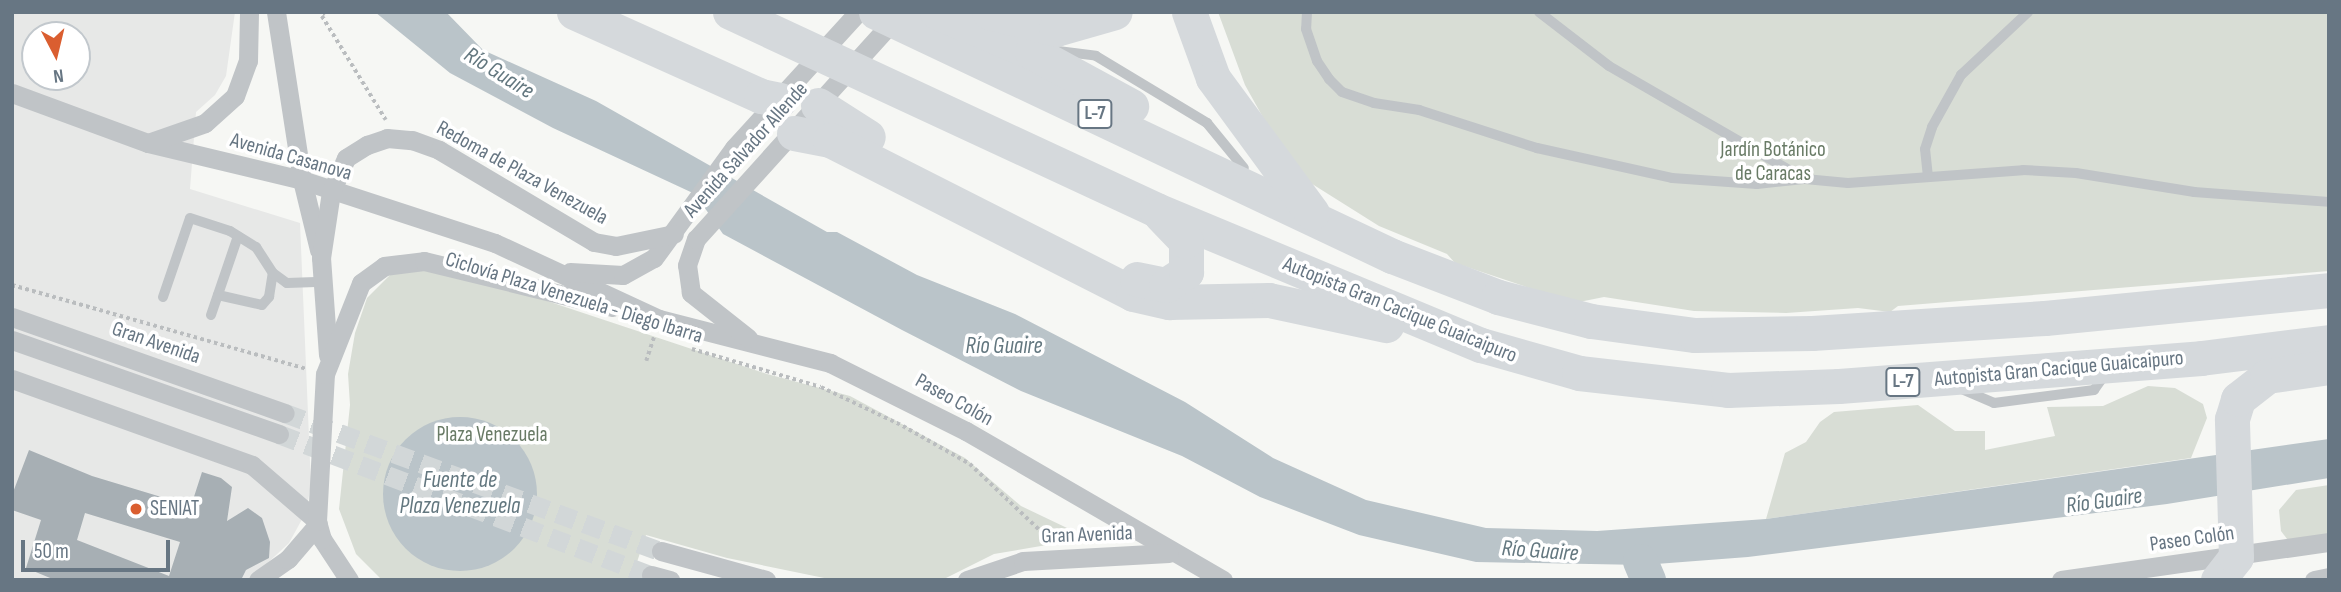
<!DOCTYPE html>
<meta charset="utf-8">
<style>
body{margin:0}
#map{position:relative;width:2341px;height:592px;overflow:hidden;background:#f6f7f4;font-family:"Sofia Sans Condensed",sans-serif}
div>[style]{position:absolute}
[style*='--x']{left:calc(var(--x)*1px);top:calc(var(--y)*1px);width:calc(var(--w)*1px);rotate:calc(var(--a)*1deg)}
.built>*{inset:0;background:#e7e8e7}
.green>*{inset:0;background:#d8ddd5}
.water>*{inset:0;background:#bac4c9}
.round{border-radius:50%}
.river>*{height:35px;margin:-17.5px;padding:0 17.5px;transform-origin:17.5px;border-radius:17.5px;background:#bac4c9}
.building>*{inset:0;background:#a7afb4}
.minor-tunnel>*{height:19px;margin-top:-9.5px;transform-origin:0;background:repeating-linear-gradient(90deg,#d2d7d8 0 19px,transparent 0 29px)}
.path>*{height:3.5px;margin-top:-1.75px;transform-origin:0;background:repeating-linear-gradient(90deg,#babdbf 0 3.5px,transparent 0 7px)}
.service>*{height:10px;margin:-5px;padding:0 5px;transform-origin:5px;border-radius:5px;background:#c0c4c7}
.minor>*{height:19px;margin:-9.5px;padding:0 9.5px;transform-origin:9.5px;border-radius:9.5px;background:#c0c4c7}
.motorway>*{height:35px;margin:-17.5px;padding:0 17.5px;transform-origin:17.5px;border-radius:17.5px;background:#d5d9dc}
.dots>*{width:19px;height:19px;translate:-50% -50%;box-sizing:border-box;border:4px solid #fff;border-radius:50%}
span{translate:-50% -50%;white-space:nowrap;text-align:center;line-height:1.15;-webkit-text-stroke:7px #fff;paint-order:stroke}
.shield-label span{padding:2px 5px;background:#fff;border:2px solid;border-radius:5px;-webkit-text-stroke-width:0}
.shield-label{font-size:19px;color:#677683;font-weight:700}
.street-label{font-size:21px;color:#677683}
.park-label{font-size:21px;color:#697b66}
.poi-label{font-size:21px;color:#677683}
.left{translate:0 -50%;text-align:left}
.water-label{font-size:23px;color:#63777f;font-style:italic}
.frame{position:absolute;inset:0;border:14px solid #677683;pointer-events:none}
.north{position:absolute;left:21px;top:21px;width:70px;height:70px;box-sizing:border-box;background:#fff;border:2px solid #c2c8cd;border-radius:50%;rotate:173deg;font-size:19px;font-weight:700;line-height:28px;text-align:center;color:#677683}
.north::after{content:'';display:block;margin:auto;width:24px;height:32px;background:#da5e30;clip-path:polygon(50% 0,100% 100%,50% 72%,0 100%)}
.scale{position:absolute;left:21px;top:540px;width:149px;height:32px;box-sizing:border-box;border:4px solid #677683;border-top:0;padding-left:9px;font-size:21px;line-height:24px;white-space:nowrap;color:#677683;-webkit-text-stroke:5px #fff;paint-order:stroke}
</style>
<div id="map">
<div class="built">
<div style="clip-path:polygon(evenodd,12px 12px,235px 12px,226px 76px,215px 95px,196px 112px,190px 189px,300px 223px,311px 485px,306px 512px,289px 543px,261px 569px,266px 580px,12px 580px,12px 12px,35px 35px,77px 35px,77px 77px,35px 77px,35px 35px)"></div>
</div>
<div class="green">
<div style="clip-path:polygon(1218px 12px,2329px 12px,2329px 271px,1898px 306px,1890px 312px,1858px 308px,1786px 313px,1694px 311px,1604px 297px,1574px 303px,1455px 263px,1447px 254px,1379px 226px,1309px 182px,1270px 130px,1245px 85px)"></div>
<div style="clip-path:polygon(413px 269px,437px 270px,514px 290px,767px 374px,850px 396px,965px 458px,1021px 506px,1088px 538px,994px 554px,942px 580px,834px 580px,727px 558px,646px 535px,631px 580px,382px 580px,356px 554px,339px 509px,350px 405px,348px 374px,355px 333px,367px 298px,391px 274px)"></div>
<div style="clip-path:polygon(2148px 386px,2175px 388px,2203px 404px,2207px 418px,2191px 458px,1766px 519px,1785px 453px,1806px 442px,1820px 422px,1834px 412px,1918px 405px,1955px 431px,1985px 431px,1985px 450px,2055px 436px,2047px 407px,2103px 406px)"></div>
<div style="clip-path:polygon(2329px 485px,2329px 546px,2290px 543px,2281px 531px,2279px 510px,2296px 490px)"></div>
</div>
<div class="water">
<div style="clip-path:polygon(375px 12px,446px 12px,483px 50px,596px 101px,827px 232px,837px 232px,917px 275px,1015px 314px,1185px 402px,1273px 458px,1366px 500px,1486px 528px,1597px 531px,1766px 519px,2329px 439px,2329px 478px,2167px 504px,1748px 557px,1643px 565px,1476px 562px,1359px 535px,1260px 497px,1182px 456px,1021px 391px,902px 330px,723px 234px,695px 194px,553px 128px,450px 73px)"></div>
<div class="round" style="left:383px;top:417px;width:154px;height:154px"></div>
</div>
<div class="river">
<div style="--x:1640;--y:561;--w:21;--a:67"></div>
</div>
<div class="building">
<div style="clip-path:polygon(evenodd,29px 450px,92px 476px,191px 506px,202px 472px,221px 478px,232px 487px,227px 521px,248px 508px,262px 518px,270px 542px,269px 558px,246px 570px,241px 580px,55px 580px,26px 568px,41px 520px,12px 510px,12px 495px,29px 450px,85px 513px,180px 542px,169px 576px,77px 540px,85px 513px)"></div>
</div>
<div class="minor-tunnel">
<div style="--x:285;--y:413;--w:401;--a:20.2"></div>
<div style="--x:279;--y:434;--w:398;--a:20.8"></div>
</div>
<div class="path">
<div style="--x:325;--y:12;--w:5;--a:127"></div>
<div style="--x:322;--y:16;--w:122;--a:58.4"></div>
<div style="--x:12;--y:285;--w:306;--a:15.9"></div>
<div style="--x:692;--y:349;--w:134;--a:16.4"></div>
<div style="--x:821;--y:387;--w:91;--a:25.4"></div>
<div style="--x:903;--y:426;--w:77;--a:29.6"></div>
<div style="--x:970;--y:464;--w:109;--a:43.5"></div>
<div style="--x:646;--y:361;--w:26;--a:-72"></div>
</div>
<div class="service">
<div style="--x:1307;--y:12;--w:17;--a:93"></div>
<div style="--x:1306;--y:29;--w:34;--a:71"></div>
<div style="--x:1317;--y:61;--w:22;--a:56"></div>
<div style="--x:1329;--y:79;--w:18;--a:45"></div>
<div style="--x:1342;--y:92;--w:34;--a:19"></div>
<div style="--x:1374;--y:103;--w:46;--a:8.8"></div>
<div style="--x:1419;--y:110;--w:124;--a:17.9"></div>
<div style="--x:1537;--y:148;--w:138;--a:12.5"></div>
<div style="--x:1672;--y:178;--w:85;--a:4"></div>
<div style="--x:1757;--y:184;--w:47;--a:-6.1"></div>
<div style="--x:1539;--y:12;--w:88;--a:37.6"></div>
<div style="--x:1609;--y:66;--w:226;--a:30"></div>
<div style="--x:1805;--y:179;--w:43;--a:5.3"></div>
<div style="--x:1848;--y:183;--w:175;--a:-4.2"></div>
<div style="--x:2023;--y:170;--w:53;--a:3.2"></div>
<div style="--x:2076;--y:173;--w:120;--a:9.1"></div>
<div style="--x:2194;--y:192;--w:135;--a:4.2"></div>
<div style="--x:1058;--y:51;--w:38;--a:7"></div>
<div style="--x:1096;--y:56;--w:130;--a:31.1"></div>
<div style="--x:1207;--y:123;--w:58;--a:50.6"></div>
<div style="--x:1928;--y:177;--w:28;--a:-96"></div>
<div style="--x:1925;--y:149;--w:23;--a:-72"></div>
<div style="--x:1932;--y:127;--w:60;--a:-60.9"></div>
<div style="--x:1961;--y:75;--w:92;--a:-43.2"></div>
<div style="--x:218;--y:295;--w:45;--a:12.8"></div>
<div style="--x:262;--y:305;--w:11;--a:-49"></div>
<div style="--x:269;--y:297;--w:24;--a:-81"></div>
<div style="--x:163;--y:297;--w:83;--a:-71.1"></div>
<div style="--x:190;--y:218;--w:42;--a:18"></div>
<div style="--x:230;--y:231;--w:31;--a:32"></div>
<div style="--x:256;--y:247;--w:31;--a:57"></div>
<div style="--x:273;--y:273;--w:17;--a:36"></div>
<div style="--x:287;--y:283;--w:36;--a:-2"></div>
<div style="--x:211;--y:315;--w:83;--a:-71.1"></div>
<div style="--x:1959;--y:388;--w:38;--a:23"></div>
<div style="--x:1994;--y:403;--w:101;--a:-7.4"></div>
<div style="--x:2094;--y:390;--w:21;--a:-55"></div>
</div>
<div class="minor">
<div style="--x:276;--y:12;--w:170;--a:81.2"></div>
<div style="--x:302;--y:180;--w:72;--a:76.3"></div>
<div style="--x:12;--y:93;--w:145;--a:20.2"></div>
<div style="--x:148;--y:143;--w:158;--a:13.5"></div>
<div style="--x:302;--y:180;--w:203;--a:18.1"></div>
<div style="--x:495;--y:243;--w:181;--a:24.9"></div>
<div style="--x:659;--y:319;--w:177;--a:14.4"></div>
<div style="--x:830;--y:363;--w:152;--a:26.6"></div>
<div style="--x:966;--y:431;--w:297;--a:30.1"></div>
<div style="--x:148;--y:143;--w:60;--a:-19.3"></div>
<div style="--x:205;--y:123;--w:40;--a:-42"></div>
<div style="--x:235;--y:96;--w:37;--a:-70"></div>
<div style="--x:248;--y:61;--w:49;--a:-88.8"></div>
<div style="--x:570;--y:272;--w:53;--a:3.2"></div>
<div style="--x:623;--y:275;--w:35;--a:-29"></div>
<div style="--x:654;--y:258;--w:136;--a:-54"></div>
<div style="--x:734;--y:148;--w:184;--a:-47.6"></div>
<div style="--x:12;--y:317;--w:289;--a:19.4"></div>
<div style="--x:748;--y:338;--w:73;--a:-141.7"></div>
<div style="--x:691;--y:293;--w:28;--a:-98"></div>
<div style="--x:687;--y:265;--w:28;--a:-71"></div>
<div style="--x:696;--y:239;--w:303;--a:-47.9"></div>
<div style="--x:12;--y:340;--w:283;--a:19.4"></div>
<div style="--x:328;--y:355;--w:97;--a:-94.1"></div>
<div style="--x:321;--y:258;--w:67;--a:-81.4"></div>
<div style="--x:331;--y:192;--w:37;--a:-66"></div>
<div style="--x:346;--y:158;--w:25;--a:-32"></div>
<div style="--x:367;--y:145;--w:21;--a:-19"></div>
<div style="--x:387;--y:138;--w:25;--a:5"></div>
<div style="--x:412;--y:140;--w:29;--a:20"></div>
<div style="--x:439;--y:150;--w:180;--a:30.7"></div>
<div style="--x:594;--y:242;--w:22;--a:10"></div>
<div style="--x:616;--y:246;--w:59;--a:-11.7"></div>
<div style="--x:12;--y:379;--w:255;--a:19.7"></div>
<div style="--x:252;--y:465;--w:86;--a:40.7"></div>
<div style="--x:661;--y:551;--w:109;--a:15.4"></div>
<div style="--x:651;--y:575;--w:20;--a:15"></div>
<div style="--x:258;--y:580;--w:37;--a:-35"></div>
<div style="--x:288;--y:559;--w:46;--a:-49.4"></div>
<div style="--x:349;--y:580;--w:49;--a:-123.4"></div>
<div style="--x:322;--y:539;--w:19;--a:-106"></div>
<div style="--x:317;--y:521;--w:147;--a:-86.9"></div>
<div style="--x:325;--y:374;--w:98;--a:-68.4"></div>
<div style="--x:361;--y:283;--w:29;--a:-36"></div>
<div style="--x:384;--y:266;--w:40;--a:-7.1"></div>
<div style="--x:424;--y:261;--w:194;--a:13.7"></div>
<div style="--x:967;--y:580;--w:59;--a:-18.7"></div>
<div style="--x:1023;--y:561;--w:146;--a:-3.1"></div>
<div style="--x:2061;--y:580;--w:271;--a:-8.1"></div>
<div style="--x:2314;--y:580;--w:15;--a:-11"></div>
</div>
<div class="motorway">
<div style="--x:574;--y:12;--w:205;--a:24.2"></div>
<div style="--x:761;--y:96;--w:19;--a:12"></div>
<div style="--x:730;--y:12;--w:470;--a:24.9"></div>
<div style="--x:1156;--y:210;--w:352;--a:22.6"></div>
<div style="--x:1481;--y:345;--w:102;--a:15.9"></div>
<div style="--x:1579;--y:373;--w:150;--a:6.5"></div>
<div style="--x:1728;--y:390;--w:111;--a:-2.1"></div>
<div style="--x:1839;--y:386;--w:363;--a:-4.4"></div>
<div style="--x:2201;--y:358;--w:129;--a:-7.1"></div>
<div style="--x:876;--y:12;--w:571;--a:25.31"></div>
<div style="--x:1392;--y:256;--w:114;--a:21.1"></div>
<div style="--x:1498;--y:297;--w:96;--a:14.5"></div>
<div style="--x:1591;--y:321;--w:105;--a:7.7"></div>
<div style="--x:1695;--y:335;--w:117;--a:-1"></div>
<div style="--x:1812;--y:333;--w:233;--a:-3.7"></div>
<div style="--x:2045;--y:318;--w:285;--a:-5.6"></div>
<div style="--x:937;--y:12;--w:103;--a:22.8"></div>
<div style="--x:1032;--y:52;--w:113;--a:28.6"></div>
<div style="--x:989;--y:12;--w:69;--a:14.2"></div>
<div style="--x:1056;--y:29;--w:61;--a:-16.1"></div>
<div style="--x:1189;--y:12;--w:70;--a:70"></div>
<div style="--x:1213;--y:78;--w:167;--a:53.7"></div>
<div style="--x:818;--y:105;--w:59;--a:32.6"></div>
<div style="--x:794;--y:133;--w:37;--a:11"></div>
<div style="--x:830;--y:140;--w:340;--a:26.9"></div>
<div style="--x:1133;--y:294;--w:37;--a:13"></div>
<div style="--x:1169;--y:302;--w:100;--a:-1.1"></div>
<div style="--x:1269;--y:300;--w:120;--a:12.1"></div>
<div style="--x:1137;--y:279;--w:30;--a:12"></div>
<div style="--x:1166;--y:285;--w:24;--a:-33"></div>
<div style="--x:1186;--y:272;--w:31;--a:-90"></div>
<div style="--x:1186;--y:241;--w:36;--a:-134"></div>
<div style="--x:2218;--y:580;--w:29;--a:-52"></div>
<div style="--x:2236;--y:557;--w:138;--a:-91.7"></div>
<div style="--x:2232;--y:419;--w:21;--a:-73"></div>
<div style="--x:2238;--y:399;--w:37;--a:-38"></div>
<div style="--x:2267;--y:376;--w:63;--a:-8.3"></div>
</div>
<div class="dots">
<div style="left:136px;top:509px;background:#da5e30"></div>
</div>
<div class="shield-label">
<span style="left:1095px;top:114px">L-7</span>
<span style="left:1903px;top:382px">L-7</span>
</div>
<div class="street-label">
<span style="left:746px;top:150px;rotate:-48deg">Avenida Salvador Allende</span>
<span style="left:291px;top:157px;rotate:16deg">Avenida Casanova</span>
<span style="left:522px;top:173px;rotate:29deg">Redoma de Plaza Venezuela</span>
<span style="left:574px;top:298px;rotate:17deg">Ciclovía Plaza Venezuela - Diego Ibarra</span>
<span style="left:1400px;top:310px;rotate:22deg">Autopista Gran Cacique Guaicaipuro</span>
<span style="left:156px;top:343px;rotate:19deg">Gran Avenida</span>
<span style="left:2059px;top:369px;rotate:-5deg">Autopista Gran Cacique Guaicaipuro</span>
<span style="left:954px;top:400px;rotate:29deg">Paseo Colón</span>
<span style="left:1087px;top:535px;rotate:-2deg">Gran Avenida</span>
<span style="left:2192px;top:539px;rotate:-8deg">Paseo Colón</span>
</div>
<div class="park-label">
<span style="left:1773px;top:162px">Jardín Botánico<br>de Caracas</span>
<span style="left:492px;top:435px">Plaza Venezuela</span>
</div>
<div class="poi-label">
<span class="left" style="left:150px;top:509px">SENIAT</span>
</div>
<div class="water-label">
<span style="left:499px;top:73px;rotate:32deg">Río Guaire</span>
<span style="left:1004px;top:346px">Río Guaire</span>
<span style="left:460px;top:493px">Fuente de<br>Plaza Venezuela</span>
<span style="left:2104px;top:501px;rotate:-8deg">Río Guaire</span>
<span style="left:1540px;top:551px;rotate:4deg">Río Guaire</span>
</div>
<div class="frame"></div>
<div class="north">N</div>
<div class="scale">50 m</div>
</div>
